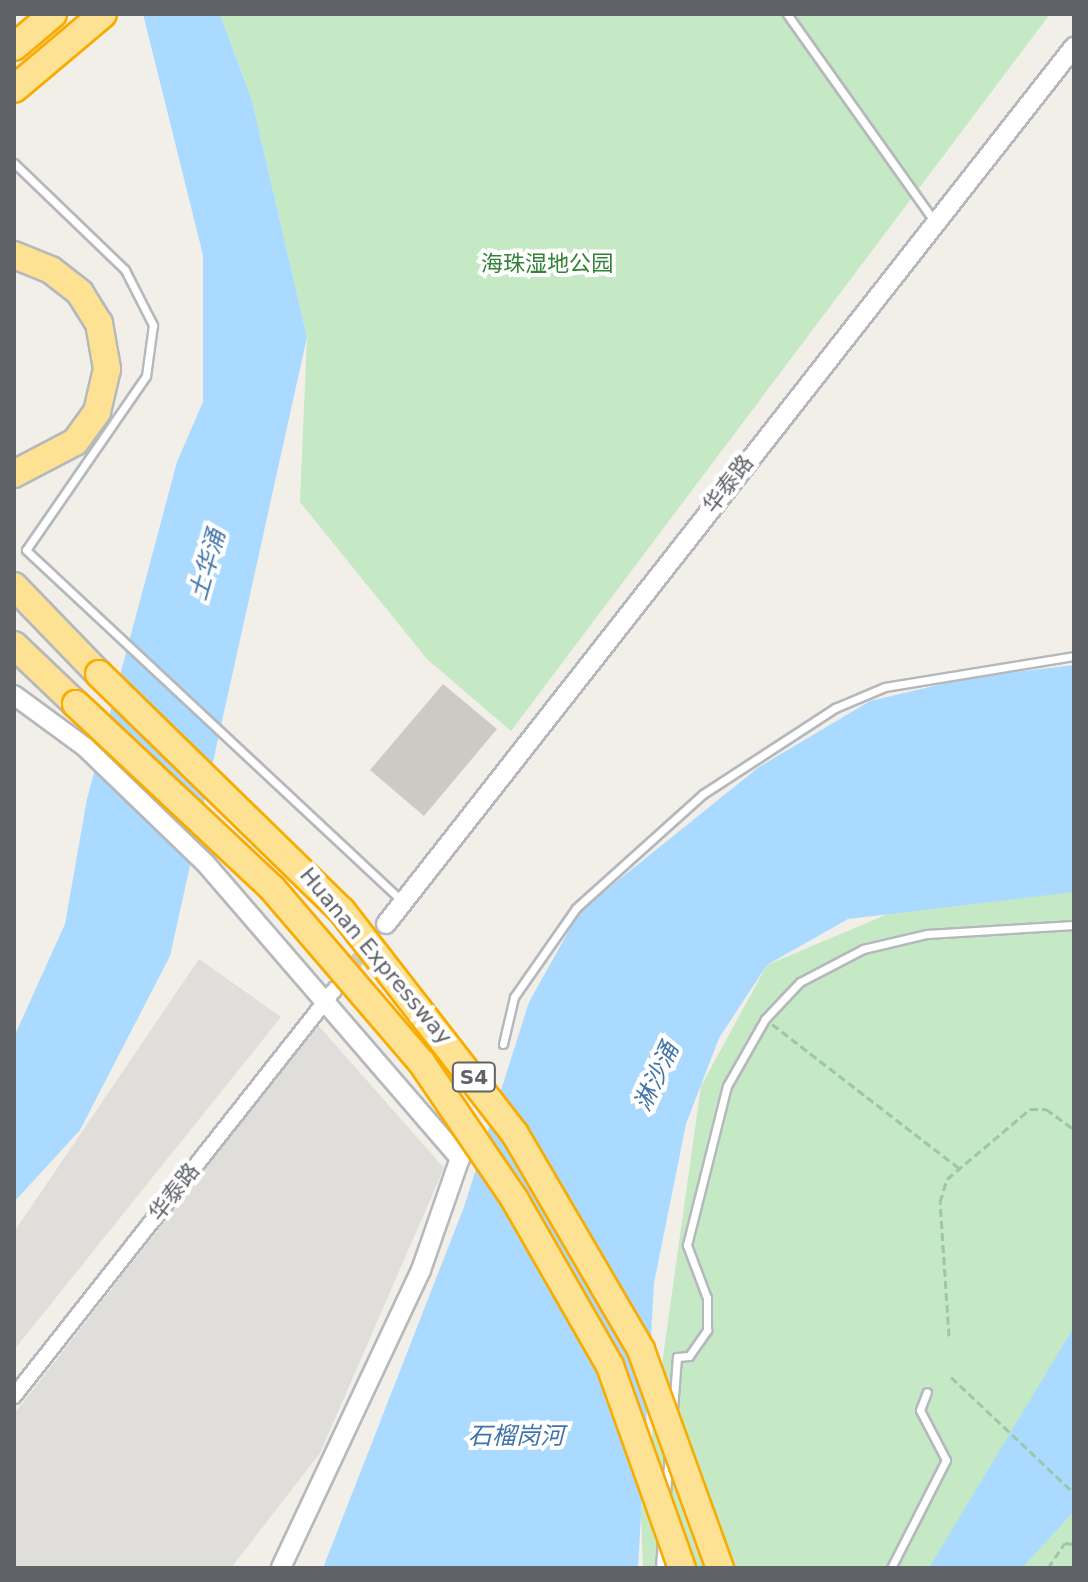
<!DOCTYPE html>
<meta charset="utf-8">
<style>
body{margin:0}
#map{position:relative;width:1088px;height:1582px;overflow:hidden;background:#f1efe8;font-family:"DejaVu Sans","Noto Sans SC",sans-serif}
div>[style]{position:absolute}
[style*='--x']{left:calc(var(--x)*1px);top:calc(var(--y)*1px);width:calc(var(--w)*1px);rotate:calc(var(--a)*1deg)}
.industrial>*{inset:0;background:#e0deda}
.green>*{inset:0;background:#c5e8c5}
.water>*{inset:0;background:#aadaff}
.building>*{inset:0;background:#cccac5}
.minor-tunnel>*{height:14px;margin-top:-7px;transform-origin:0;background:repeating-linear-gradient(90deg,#ccccc8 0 14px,transparent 0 21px)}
.path>*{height:3px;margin-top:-1.5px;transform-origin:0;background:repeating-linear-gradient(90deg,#9cc7a9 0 8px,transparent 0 12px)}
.roads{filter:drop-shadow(2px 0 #b5b8bc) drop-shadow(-2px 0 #b5b8bc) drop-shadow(0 2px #b5b8bc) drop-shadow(0 -2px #b5b8bc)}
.service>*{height:7px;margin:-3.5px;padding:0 3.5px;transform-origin:3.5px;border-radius:3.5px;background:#fff}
.minor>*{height:14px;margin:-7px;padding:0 7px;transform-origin:7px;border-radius:7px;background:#fff}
.tertiary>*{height:18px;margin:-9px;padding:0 9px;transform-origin:9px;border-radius:9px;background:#fff}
.motorway>*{height:26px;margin:-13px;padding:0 13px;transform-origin:13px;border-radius:13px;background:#fde293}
.path-bridge>*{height:3px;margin-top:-1.5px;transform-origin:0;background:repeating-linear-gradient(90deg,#9cc7a9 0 8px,transparent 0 12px)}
.bridges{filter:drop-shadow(2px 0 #f9ab00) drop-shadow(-2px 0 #f9ab00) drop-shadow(0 2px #f9ab00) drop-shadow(0 -2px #f9ab00)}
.motorway-bridge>*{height:26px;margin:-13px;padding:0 13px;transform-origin:13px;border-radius:13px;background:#fde293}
span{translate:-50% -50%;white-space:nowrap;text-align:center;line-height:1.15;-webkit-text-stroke:8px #fff;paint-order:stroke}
.shield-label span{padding:2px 6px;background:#fff;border:2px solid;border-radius:6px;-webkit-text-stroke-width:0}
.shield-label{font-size:20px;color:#5f6368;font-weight:700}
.park-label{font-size:22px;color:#348238}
.street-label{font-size:22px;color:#5f6368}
.water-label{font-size:24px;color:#4174aa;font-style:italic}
.frame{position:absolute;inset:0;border:16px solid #5f6368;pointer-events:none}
</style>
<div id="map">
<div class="industrial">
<div style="clip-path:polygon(199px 959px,281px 1017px,14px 1350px,14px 1232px)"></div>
<div style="clip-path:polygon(318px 1025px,444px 1168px,320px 1453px,231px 1568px,14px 1568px,14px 1414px)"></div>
</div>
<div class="green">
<div style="clip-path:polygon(220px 14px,1050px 14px,511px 731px,427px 659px,300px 502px,307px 337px,252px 101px)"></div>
<div style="clip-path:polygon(1074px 892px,1074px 1568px,643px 1568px,641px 1514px,701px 1086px,767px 965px,907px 906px)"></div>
</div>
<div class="water">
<div style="clip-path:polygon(143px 14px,220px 14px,252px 101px,307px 337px,170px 956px,80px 1130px,14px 1202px,14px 1037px,65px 924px,87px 799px,177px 462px,203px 402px,203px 255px)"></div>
<div style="clip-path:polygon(1074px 665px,1074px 892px,848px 919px,767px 965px,719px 1038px,686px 1124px,654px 1283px,638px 1568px,323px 1568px,464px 1207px,529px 1002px,580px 911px,759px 767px,870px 701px,968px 678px)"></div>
<div style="clip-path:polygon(1074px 1327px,1074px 1511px,1022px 1568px,929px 1568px)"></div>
</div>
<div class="building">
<div style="clip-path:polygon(443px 684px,497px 729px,424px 816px,370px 770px)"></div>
</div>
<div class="minor-tunnel">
<div style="--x:342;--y:979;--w:70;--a:-51.3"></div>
</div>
<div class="path">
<div style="--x:772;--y:1024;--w:236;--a:37.6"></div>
<div style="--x:949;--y:1336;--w:134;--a:-93.8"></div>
<div style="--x:940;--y:1202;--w:24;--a:-73"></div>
<div style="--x:947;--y:1179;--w:109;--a:-40.1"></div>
<div style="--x:1030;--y:1109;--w:16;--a:0"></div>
<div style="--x:1046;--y:1109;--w:34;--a:36"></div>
<div style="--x:1048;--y:1568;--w:30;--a:-56"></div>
<div style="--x:1065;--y:1543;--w:9;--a:6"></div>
</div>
<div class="roads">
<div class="service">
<div style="--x:787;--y:14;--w:254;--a:54.6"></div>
<div style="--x:14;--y:163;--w:154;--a:43.9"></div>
<div style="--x:125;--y:270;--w:62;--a:63"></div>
<div style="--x:153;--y:325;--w:51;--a:97.8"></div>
<div style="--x:146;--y:376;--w:211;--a:124.6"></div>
<div style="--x:26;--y:550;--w:514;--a:43.03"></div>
<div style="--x:503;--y:1044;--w:48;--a:-76.8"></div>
<div style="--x:514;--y:997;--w:108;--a:-55.1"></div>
<div style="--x:576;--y:908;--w:171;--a:-41.9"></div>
<div style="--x:703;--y:794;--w:158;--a:-33.1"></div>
<div style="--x:835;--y:708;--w:54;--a:-22.8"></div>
<div style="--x:885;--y:687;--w:192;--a:-9.3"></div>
<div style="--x:673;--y:1410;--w:53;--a:-85.7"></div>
<div style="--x:677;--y:1357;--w:12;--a:-5"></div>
<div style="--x:689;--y:1356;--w:32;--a:-55"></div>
<div style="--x:707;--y:1330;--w:32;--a:-90"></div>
<div style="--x:707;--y:1298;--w:57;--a:-110.7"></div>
<div style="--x:687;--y:1245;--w:164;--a:-75.9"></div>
<div style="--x:727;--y:1086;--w:77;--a:-60.4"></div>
<div style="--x:765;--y:1019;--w:51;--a:-46.6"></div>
<div style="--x:800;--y:982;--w:71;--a:-27.6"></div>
<div style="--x:863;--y:949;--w:66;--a:-13.2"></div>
<div style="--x:927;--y:934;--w:147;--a:-3.5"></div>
<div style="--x:666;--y:1494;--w:39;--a:-86"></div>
<div style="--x:660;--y:1568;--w:26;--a:-86"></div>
<div style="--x:891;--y:1568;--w:121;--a:-63"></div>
<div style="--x:946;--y:1460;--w:56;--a:-117.5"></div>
<div style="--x:920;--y:1410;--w:19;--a:-69"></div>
</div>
<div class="minor">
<div style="--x:14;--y:1396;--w:518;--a:-51.74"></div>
</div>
<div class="tertiary">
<div style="--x:14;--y:695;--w:88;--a:36.2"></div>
<div style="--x:85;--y:747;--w:168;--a:44"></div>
<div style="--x:206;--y:864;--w:389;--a:49.2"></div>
<div style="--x:460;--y:1158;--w:119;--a:109.2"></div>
<div style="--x:421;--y:1270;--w:329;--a:115.2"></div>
<div style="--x:386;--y:924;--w:1115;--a:-51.89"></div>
</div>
<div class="motorway">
<div style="--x:14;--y:255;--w:40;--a:22"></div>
<div style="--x:51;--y:270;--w:37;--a:38"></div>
<div style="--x:80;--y:293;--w:36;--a:58"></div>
<div style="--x:99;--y:323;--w:47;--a:80.1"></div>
<div style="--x:107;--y:369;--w:44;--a:103.1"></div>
<div style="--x:97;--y:412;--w:37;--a:126"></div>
<div style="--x:75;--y:442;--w:69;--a:152.3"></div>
<div style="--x:14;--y:586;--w:122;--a:46"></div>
<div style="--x:14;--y:645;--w:86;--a:43.6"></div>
</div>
</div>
<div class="path-bridge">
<div style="--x:951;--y:1377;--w:169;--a:43.3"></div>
</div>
<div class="bridges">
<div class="motorway-bridge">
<div style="--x:14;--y:47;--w:51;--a:-40.2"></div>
<div style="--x:14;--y:89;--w:116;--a:-40.1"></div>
<div style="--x:99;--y:674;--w:339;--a:44.3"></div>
<div style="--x:342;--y:911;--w:282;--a:52.2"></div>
<div style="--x:515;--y:1134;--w:250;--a:59.7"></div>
<div style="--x:641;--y:1350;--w:232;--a:70.1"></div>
<div style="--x:76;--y:704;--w:269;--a:43.2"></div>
<div style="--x:272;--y:888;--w:230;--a:49.4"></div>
<div style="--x:422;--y:1063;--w:166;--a:55.8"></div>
<div style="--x:515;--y:1200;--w:191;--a:60.2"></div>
<div style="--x:610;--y:1366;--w:214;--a:70.4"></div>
</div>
</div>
<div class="shield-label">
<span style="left:474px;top:1077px">S4</span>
</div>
<div class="park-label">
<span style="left:547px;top:264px">海珠湿地公园</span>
</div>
<div class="street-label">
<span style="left:728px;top:484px;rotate:-52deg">华泰路</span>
<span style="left:376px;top:956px;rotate:50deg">Huanan Expressway</span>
<span style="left:174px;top:1192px;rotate:-52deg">华泰路</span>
</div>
<div class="water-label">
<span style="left:208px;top:565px;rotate:-74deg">土华涌</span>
<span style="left:657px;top:1077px;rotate:-65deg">淋沙涌</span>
<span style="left:516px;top:1437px">石榴岗河</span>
</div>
<div class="frame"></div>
</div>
